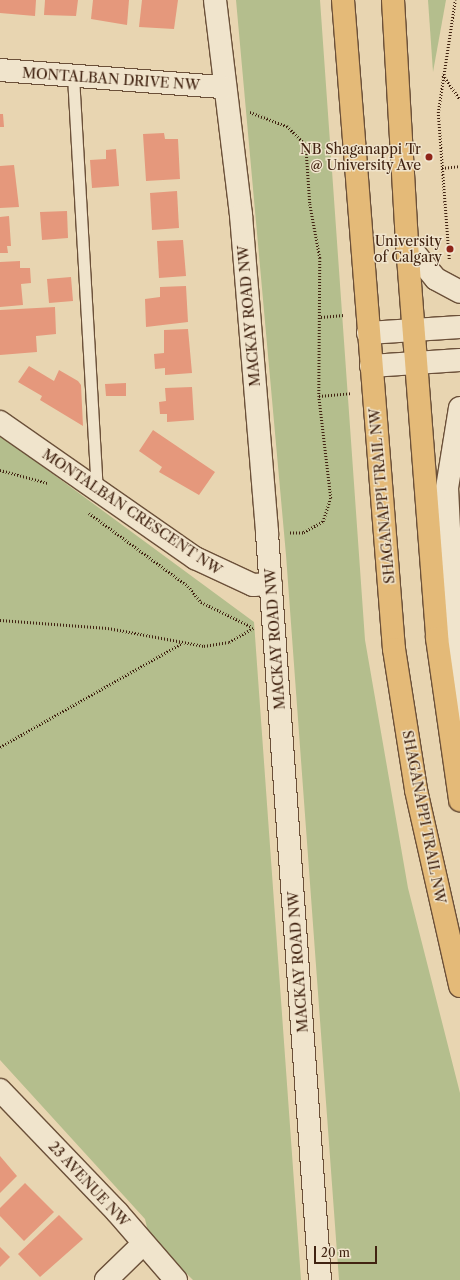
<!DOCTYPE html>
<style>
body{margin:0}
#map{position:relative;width:460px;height:1280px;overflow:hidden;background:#e8d5b1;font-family:"Libre Caslon Text",serif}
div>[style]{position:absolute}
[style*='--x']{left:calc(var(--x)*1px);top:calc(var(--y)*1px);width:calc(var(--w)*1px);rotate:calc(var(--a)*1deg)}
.green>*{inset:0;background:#b4be8d}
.building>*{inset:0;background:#e5987c}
.path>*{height:2.5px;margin-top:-1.25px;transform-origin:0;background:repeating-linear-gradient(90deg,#412311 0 1px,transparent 0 3px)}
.roads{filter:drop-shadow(1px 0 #6b5039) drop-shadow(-1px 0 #6b5039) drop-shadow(0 1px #6b5039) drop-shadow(0 -1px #6b5039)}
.service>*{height:11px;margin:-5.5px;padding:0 5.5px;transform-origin:5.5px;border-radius:5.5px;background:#f0e4cc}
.minor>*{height:22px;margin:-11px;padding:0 11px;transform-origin:11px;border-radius:11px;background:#f0e4cc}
.tertiary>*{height:22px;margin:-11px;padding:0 11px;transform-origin:11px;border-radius:11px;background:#f0e4cc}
.primary>*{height:22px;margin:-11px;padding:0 11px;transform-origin:11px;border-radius:11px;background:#e4ba78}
.dots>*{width:11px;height:11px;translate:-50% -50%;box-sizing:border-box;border:2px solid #f0e4cc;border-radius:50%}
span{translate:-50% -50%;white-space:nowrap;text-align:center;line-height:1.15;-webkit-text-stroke:3px #f0e4cc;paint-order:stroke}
.street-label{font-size:14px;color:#412311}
.poi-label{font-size:14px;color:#412311}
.right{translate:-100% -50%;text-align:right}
.scale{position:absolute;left:314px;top:1246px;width:63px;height:18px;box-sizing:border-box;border:2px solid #412311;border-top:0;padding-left:5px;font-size:12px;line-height:14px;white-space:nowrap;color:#412311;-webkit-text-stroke:3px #f0e4cc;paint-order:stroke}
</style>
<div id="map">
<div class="green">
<div style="clip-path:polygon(236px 0,320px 0,365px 640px,408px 888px,460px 1093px,460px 1280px,339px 1280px,286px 555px)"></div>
<div style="clip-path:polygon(428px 0,446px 0,433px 72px)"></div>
<div style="clip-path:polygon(0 435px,254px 622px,301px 1280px,193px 1280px,149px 1236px,145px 1219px,0 1060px)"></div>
</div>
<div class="building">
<div style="clip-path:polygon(0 0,36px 0,35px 16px,0 13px)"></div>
<div style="clip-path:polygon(45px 0,78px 0,76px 16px,44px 15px)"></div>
<div style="clip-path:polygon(93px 0,129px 0,127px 25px,91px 19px)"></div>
<div style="clip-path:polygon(142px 0,178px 0,174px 29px,139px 27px)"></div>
<div style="clip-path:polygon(0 114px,3px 114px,4px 127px,0 127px)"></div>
<div style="clip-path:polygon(164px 133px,165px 139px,178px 139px,180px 179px,146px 181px,143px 134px)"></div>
<div style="clip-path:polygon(116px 149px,119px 186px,92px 188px,90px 160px,106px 159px,106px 150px)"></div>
<div style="clip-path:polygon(14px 165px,19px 207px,0 208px,0 166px)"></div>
<div style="clip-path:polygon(177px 191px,179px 228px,152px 230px,150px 193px)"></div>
<div style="clip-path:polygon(67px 211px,68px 238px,42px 240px,40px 212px)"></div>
<div style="clip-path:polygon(9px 216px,11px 246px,7px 246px,8px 253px,0 253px,0 217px)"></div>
<div style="clip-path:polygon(183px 240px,186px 276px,159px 278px,157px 241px)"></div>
<div style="clip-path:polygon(20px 261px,20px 268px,30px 268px,31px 283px,21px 284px,23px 305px,0 307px,0 262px)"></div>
<div style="clip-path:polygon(71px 277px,73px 301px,49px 303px,47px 279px)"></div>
<div style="clip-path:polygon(186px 286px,188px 322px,146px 327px,145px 299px,160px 297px,160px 287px)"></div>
<div style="clip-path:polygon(55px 307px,56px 334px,36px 336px,37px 352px,0 355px,0 310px)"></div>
<div style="clip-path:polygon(188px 329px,192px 373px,165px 375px,165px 368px,155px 369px,154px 354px,164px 353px,164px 330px)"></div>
<div style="clip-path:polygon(29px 366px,54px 381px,59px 370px,78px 381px,81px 385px,83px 426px,40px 400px,42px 396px,18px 382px)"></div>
<div style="clip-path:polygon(126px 383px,126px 396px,106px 396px,105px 384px)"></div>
<div style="clip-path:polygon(192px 387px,194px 420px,167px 422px,167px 414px,160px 414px,159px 402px,166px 401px,165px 388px)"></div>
<div style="clip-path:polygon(153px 430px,215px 472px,199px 495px,159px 472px,162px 467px,139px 451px)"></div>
<div style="clip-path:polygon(0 1156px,17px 1176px,0 1193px)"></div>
<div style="clip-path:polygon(25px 1183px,54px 1212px,24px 1241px,0 1216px,0 1208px)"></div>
<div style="clip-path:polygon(59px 1215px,83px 1239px,40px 1277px,18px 1254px)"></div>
<div style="clip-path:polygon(0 1247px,10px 1257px,0 1267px)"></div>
</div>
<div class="path">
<div style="--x:443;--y:75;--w:29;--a:55"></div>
<div style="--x:250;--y:112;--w:40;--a:21"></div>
<div style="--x:287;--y:126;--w:27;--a:45"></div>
<div style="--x:306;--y:145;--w:59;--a:86.1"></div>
<div style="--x:310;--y:204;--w:55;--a:79.5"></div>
<div style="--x:320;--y:258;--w:138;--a:90.4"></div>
<div style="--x:319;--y:396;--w:103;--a:83.3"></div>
<div style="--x:331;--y:498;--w:25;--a:108"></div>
<div style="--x:323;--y:522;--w:23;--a:151"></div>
<div style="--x:303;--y:533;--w:14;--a:180"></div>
<div style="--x:442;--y:168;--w:18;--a:-6"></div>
<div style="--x:449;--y:259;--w:146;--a:-94.3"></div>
<div style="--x:438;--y:113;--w:114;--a:-81.4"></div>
<div style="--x:321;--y:317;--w:23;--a:-5"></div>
<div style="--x:319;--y:396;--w:33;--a:-5"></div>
<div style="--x:0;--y:470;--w:50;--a:15.2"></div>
<div style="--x:89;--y:513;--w:123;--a:36.4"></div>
<div style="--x:188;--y:586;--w:21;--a:51"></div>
<div style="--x:201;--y:602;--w:57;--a:26.1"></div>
<div style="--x:0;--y:620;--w:108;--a:4.2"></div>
<div style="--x:108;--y:628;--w:98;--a:10.6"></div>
<div style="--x:204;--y:646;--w:25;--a:-9"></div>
<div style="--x:229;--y:642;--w:28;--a:-30"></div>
<div style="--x:0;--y:747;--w:210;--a:-29.7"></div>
</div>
<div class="roads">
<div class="service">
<div style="--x:73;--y:76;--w:414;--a:86.7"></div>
</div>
<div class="minor">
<div style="--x:215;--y:0;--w:217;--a:83.1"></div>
<div style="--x:241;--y:215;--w:319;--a:85.3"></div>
<div style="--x:267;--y:533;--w:749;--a:85.94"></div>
<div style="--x:0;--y:70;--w:224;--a:4.4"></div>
<div style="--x:0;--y:422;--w:238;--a:34.9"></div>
<div style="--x:195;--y:558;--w:64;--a:25"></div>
<div style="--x:253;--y:585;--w:18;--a:-3"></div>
<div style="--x:0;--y:1090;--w:169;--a:46.2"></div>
<div style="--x:117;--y:1212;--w:90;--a:49.1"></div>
<div style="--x:106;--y:1280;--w:50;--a:-44.2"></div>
</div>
<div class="tertiary">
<div style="--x:407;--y:244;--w:45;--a:50.4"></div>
<div style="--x:436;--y:279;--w:27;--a:28"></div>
<div style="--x:368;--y:333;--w:92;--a:-3.7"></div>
<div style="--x:371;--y:366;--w:89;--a:-3.9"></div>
<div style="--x:459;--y:733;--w:245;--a:-92.8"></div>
<div style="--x:447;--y:488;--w:81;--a:-80.8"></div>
</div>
<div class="primary">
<div style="--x:343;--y:0;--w:651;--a:85.51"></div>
<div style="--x:394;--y:649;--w:143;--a:81.1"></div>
<div style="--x:416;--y:790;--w:201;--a:77.3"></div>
<div style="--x:393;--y:0;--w:244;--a:86.7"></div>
<div style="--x:407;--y:244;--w:395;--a:85.6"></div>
<div style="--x:437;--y:638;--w:164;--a:81.9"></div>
</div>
</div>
<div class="dots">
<div style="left:429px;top:157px;background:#8f2418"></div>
<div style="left:450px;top:249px;background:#8f2418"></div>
</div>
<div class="street-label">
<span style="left:111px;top:79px;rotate:4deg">MONTALBAN DRIVE NW</span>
<span style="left:249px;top:316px;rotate:-95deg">MACKAY ROAD NW</span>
<span style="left:382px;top:496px;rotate:-95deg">SHAGANAPPI TRAIL NW</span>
<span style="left:132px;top:512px;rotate:34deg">MONTALBAN CRESCENT NW</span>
<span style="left:275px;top:639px;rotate:-94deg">MACKAY ROAD NW</span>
<span style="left:424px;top:817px;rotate:79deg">SHAGANAPPI TRAIL NW</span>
<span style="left:298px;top:962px;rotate:-94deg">MACKAY ROAD NW</span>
<span style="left:89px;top:1184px;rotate:47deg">23 AVENUE NW</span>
</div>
<div class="poi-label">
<span class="right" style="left:421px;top:157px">NB Shaganappi Tr<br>@ University Ave</span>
<span class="right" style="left:442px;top:249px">University<br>of Calgary</span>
</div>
<div class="scale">20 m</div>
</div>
